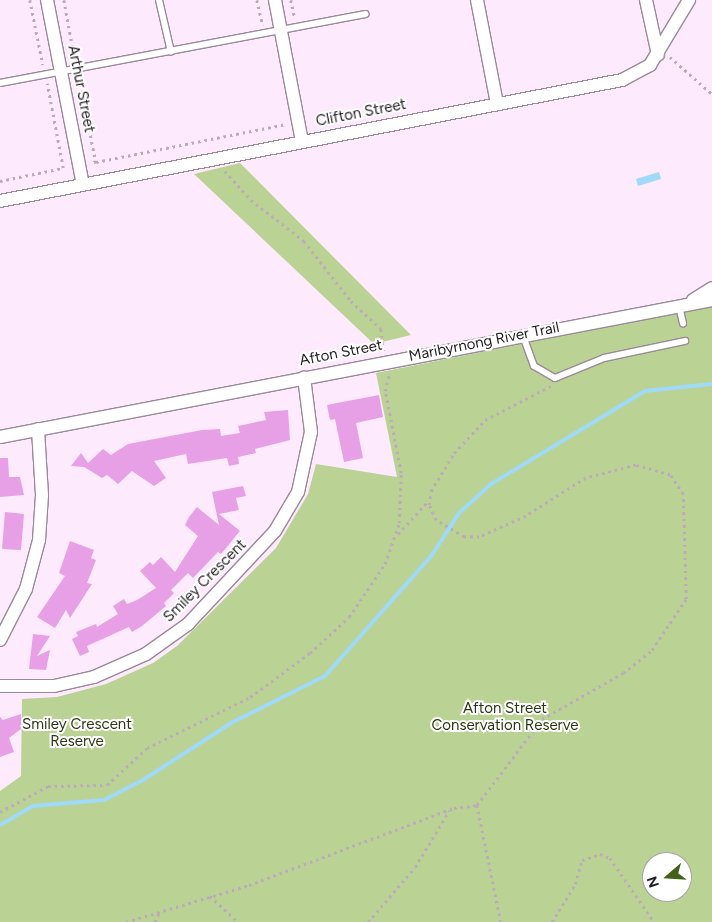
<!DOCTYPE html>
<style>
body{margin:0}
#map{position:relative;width:712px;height:922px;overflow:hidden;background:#feeafd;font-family:Figtree,sans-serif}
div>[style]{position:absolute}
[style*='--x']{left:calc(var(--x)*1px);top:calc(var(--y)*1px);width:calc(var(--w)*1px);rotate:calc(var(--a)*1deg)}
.green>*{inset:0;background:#bad294}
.water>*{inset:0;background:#9fdaf8}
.stream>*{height:4px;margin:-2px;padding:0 2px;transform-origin:2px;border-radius:2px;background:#9fdaf8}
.building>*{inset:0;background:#e7a0e5}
.path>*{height:2.5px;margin-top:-1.25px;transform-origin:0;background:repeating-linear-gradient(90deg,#bbabba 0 2.5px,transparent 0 6.5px)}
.roads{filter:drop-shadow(1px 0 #9a8999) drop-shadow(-1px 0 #9a8999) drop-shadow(0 1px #9a8999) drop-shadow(0 -1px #9a8999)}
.service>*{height:6px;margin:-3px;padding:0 3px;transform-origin:3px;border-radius:3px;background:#fff}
.minor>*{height:12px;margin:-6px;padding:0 6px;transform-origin:6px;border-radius:6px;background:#fff}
span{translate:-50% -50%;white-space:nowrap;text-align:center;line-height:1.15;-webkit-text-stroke:4px #fff;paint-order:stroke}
.street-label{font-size:15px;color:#231c23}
.park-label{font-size:15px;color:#2c3813}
.north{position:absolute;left:642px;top:852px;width:50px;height:50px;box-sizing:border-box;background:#fff;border:1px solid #a7a4a7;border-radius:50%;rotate:251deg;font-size:14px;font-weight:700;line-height:20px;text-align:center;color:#231c23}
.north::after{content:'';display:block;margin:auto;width:18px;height:22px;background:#426217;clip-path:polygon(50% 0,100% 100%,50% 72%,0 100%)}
</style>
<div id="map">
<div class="green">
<div style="clip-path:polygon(240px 163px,411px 335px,374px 344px,194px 174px)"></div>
<div style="clip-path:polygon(evenodd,712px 306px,712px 922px,0 922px,0 791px,21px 776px,22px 699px,57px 697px,106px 684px,153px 663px,177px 646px,276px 548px,308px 494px,316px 464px,397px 477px,376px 373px,712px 306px,652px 862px,682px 862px,682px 892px,652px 892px,652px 862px)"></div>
</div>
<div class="water">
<div style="clip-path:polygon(659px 172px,661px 179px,638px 186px,636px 179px)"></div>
</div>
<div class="stream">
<div style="--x:0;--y:825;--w:38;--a:-30"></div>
<div style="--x:33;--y:806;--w:71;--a:-4.8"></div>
<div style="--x:104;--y:800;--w:44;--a:-27.1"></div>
<div style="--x:143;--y:780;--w:105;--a:-32.9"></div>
<div style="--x:231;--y:723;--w:105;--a:-26.6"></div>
<div style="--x:325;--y:676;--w:162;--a:-48.5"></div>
<div style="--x:432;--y:555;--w:50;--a:-57.3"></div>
<div style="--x:459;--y:513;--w:43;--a:-42.2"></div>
<div style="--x:491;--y:484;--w:180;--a:-31.1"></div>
<div style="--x:645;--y:391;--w:67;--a:-6"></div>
</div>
<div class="building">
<div style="clip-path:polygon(379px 395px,383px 417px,356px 423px,363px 458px,344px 462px,335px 419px,330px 420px,327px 405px)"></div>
<div style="clip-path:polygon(288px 410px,290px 440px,255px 449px,256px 453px,238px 457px,239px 464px,229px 466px,227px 458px,188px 464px,186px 454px,154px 461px,166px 478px,154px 486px,132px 471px,118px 484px,107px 475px,102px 478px,84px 467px,71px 466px,81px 453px,88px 463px,103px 449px,111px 455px,128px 444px,202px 430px,220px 429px,221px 436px,240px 433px,238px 426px,266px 420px,264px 412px)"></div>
<div style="clip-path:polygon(0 458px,8px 458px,9px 477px,20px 477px,24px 495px,0 497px)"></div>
<div style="clip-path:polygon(243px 486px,246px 496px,236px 498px,239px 510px,219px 514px,240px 531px,221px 554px,218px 552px,193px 578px,188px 573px,171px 590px,174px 593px,164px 603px,166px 606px,142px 626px,132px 632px,129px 627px,87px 646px,89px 652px,80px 656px,72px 639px,78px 636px,76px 632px,96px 624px,97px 627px,118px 614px,113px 606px,124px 599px,127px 604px,137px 600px,156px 588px,140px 571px,150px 562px,153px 565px,161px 557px,175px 572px,198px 536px,185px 525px,189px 517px,197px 507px,219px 525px,212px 492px)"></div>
<div style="clip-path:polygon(5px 512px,24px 514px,21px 550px,2px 549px)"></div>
<div style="clip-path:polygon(70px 541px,94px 550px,91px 558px,96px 560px,87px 583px,92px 584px,70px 618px,66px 610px,55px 628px,37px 617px,65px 576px,59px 573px)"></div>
<div style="clip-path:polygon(33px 634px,50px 636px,37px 656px,50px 650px,46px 670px,29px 669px)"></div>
<div style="clip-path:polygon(21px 714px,21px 729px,9px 738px,14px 752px,0 757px,0 717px,3px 720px)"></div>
</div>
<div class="path">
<div style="--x:30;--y:0;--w:66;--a:78.7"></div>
<div style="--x:64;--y:0;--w:61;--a:79.6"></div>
<div style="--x:257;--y:0;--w:26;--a:77"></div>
<div style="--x:291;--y:0;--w:19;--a:78"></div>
<div style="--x:670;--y:57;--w:56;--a:41.4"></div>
<div style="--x:79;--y:78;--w:86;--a:78.6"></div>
<div style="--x:96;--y:162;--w:6;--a:171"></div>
<div style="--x:96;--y:162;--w:194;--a:-11.3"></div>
<div style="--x:225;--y:171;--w:39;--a:48"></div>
<div style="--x:251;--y:200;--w:67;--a:37.7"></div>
<div style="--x:304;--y:241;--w:76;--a:51.9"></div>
<div style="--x:351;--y:301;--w:41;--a:43"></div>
<div style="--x:381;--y:329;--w:23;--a:83"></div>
<div style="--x:0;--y:181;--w:64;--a:-11.7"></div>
<div style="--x:63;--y:168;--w:86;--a:-100.7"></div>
<div style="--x:398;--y:534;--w:45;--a:-47.7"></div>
<div style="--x:477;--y:805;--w:108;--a:-52.9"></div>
<div style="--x:542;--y:719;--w:93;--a:-29.6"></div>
<div style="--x:623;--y:673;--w:37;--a:-38"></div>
<div style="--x:652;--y:650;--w:61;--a:-56.3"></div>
<div style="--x:686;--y:599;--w:105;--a:-91.6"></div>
<div style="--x:683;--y:494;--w:23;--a:-124"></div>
<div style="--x:670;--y:475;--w:35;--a:-164"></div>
<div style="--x:636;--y:465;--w:52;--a:165.4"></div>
<div style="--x:586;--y:478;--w:71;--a:147.7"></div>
<div style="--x:526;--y:516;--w:51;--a:155.9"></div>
<div style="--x:479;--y:537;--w:15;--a:180"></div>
<div style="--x:464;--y:537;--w:33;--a:-149"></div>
<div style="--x:436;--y:520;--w:17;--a:-115"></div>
<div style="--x:429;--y:505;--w:14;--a:-82"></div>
<div style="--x:431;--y:491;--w:44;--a:-58.8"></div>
<div style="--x:454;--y:453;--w:45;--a:-46.8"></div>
<div style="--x:485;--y:420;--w:74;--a:-27.3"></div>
<div style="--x:0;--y:812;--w:55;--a:-28.4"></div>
<div style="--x:48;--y:786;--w:59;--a:-1"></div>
<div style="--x:107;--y:785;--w:54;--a:-42.8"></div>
<div style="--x:147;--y:748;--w:115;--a:-26.3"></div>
<div style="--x:250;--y:697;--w:74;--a:-36.3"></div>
<div style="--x:310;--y:653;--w:53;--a:-42.7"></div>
<div style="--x:349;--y:617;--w:64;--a:-55.8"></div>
<div style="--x:385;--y:564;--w:43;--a:-71.1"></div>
<div style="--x:399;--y:523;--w:50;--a:-87.7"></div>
<div style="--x:401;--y:473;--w:84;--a:-101"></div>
<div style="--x:385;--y:391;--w:16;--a:-76"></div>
<div style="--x:210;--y:896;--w:38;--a:43"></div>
<div style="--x:126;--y:922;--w:128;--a:-16.7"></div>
<div style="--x:249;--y:885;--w:219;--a:-20.6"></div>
<div style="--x:454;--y:808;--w:23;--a:-7"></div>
<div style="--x:477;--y:805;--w:119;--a:78.4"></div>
<div style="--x:155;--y:922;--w:11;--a:-68"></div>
<div style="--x:368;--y:922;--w:72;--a:-49.5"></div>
<div style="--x:415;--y:867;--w:66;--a:-58.7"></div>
<div style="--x:552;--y:922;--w:44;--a:-58.8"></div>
<div style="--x:575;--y:884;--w:25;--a:-74"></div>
<div style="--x:582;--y:860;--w:19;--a:-18"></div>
<div style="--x:600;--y:854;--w:11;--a:22"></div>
<div style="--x:610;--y:858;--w:78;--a:55.5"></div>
</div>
<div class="roads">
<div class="service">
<div style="--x:159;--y:0;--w:53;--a:77"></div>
<div style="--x:0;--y:83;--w:372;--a:-10.7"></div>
<div style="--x:679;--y:306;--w:18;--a:77"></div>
<div style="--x:523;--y:336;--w:32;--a:70"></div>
<div style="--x:534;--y:366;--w:24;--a:30"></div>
<div style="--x:555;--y:378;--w:53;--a:-22.2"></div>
<div style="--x:604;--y:358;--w:83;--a:-11.9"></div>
</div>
<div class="minor">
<div style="--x:47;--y:0;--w:188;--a:79"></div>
<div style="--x:275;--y:0;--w:144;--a:79.2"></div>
<div style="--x:477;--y:0;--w:106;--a:79.1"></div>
<div style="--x:646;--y:0;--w:56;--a:77.7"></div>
<div style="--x:0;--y:201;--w:634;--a:-11.01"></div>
<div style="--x:622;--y:80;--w:32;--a:-28"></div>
<div style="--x:650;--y:65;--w:76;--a:-59"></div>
<div style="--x:693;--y:300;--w:22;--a:-32"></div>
<div style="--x:0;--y:437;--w:725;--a:-10.89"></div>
<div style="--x:0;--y:640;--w:57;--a:-63"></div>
<div style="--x:26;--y:589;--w:51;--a:-75.1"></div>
<div style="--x:39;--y:540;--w:45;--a:-86.2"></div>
<div style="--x:42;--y:495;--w:66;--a:-93.5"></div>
<div style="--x:0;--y:686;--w:54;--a:0"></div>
<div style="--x:54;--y:686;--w:41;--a:-12.7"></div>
<div style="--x:94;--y:677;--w:57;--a:-23.9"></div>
<div style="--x:146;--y:654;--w:52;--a:-35.5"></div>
<div style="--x:188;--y:624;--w:127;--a:-46.9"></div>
<div style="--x:275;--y:531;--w:45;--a:-59.5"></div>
<div style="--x:298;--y:492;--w:61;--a:-77.8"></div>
<div style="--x:311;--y:432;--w:55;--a:-97.3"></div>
</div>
</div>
<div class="street-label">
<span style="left:81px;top:89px;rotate:79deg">Arthur Street</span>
<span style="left:361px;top:113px;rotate:-11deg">Clifton Street</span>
<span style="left:484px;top:342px;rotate:-11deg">Maribyrnong River Trail</span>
<span style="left:341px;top:353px;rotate:-11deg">Afton Street</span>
<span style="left:205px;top:581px;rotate:-45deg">Smiley Crescent</span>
</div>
<div class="park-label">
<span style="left:505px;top:717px">Afton Street<br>Conservation Reserve</span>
<span style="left:77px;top:733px">Smiley Crescent<br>Reserve</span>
</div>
<div class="north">N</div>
</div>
